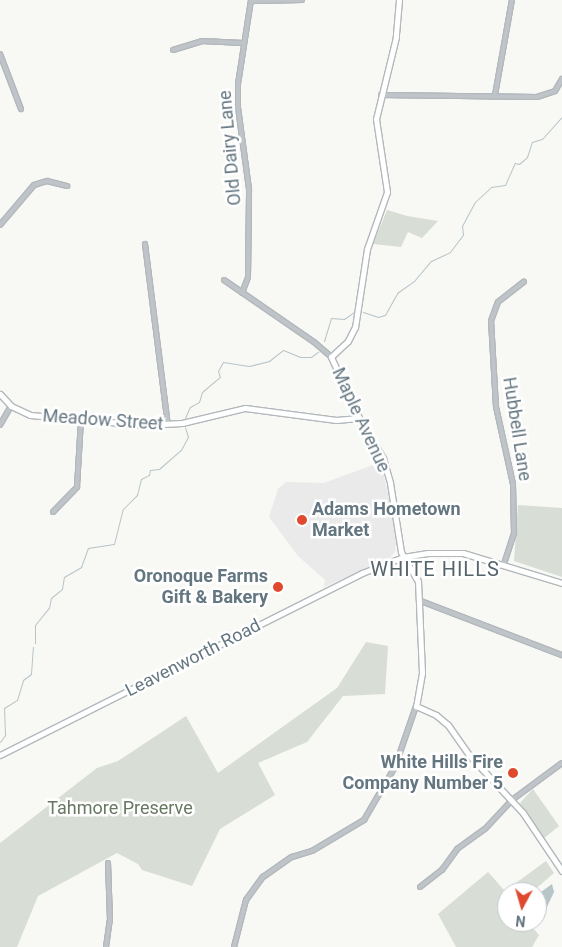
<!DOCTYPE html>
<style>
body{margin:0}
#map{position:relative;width:562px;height:947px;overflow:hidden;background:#f8f8f5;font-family:Roboto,sans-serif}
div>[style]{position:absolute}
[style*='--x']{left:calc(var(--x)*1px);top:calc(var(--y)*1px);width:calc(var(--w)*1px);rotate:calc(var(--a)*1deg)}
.built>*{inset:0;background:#e9eae9}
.green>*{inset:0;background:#d8ddd5}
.water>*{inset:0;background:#b7c4c8}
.stream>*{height:1px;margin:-0.5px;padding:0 0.5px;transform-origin:0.5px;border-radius:0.5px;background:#b7c4c8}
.roads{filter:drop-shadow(1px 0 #b2b8bc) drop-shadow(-1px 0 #b2b8bc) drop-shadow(0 1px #b2b8bc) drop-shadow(0 -1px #b2b8bc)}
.street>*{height:4px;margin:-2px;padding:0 2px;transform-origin:2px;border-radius:2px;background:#bfc4c8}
.secondary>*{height:5px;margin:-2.5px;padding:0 2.5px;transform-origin:2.5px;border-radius:2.5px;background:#fff}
.dots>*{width:14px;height:14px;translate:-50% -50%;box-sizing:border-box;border:2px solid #fff;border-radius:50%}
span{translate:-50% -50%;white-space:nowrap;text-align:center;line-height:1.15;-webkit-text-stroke:5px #fff;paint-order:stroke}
.street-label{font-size:18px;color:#647680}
.poi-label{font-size:18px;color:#647680;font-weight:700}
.left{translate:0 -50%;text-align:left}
.right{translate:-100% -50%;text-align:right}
.park-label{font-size:18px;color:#687862}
.quarter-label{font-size:20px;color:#55636b;letter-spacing:1px}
.north{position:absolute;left:497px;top:882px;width:50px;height:50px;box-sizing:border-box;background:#fff;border:1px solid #c1c8cc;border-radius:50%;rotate:186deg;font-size:14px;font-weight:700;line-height:20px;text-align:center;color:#647680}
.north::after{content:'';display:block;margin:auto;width:18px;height:22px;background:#df4a2f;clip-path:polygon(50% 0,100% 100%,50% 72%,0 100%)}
</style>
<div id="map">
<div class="built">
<div style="clip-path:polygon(381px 462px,397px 537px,395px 552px,390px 558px,324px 587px,325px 580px,298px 556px,269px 517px,278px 489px,286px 482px,324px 483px)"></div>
</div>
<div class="green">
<div style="clip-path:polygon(387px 210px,407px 216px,438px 221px,422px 238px,408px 232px,401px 247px,373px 244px)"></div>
<div style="clip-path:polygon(518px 505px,562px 508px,562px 577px,514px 561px)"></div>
<div style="clip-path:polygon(366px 642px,388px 646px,385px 694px,343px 696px,307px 742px,258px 763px,275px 795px,220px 829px,192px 886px,142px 870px,138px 864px,117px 853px,38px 896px,17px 947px,0 947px,0 843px,97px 768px,118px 761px,186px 716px,218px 773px,337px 688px)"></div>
<div style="clip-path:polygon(533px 789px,559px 826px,543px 839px,520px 803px)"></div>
<div style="clip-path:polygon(546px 861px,554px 873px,532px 892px,507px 892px,507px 922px,528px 922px,539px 935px,532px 947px,456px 947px,438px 914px,488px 872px,505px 891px)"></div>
</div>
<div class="water">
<div style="clip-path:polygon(552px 884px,554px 892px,546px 909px,537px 914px,537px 895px)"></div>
</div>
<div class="stream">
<div style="--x:562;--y:108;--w:4;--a:90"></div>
<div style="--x:363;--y:312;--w:16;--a:18"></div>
<div style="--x:378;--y:317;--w:7;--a:-16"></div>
<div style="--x:385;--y:315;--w:25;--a:-61"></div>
<div style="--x:397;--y:293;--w:21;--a:-35"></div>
<div style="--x:414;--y:281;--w:26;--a:-50"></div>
<div style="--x:431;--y:261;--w:21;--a:-25"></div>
<div style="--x:450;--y:252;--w:21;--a:-53"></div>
<div style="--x:463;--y:235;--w:9;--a:-96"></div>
<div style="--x:462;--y:226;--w:27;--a:-62"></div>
<div style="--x:475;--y:202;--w:22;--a:-43"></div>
<div style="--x:491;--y:187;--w:14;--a:-8"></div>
<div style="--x:505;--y:185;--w:24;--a:-66"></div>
<div style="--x:515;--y:163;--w:4;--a:14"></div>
<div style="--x:519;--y:164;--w:11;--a:-41"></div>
<div style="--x:527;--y:157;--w:16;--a:-72"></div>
<div style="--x:532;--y:142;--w:10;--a:-17"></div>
<div style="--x:542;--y:139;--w:30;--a:-48"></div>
<div style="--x:324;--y:341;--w:24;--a:-73"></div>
<div style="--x:331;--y:318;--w:13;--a:4"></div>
<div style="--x:344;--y:319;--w:12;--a:-35"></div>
<div style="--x:185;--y:418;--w:12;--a:-66"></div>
<div style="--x:190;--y:407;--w:10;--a:-29"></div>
<div style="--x:199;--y:402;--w:10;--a:-73"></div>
<div style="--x:202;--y:392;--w:23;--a:-40"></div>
<div style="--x:220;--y:377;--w:6;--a:-108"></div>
<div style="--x:218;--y:371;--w:10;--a:-61"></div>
<div style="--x:223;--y:362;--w:26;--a:9"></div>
<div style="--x:249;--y:366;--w:21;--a:-14"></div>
<div style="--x:269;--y:361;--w:18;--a:-38"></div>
<div style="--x:283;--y:350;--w:18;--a:22"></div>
<div style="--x:300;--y:357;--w:11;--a:0"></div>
<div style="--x:311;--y:357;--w:9;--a:-36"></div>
<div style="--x:35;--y:643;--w:18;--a:-90"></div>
<div style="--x:35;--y:625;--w:22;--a:-51"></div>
<div style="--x:49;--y:608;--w:10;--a:-79"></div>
<div style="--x:51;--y:598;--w:14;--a:-39"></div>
<div style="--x:62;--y:589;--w:12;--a:-81"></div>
<div style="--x:64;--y:577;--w:20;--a:-30"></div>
<div style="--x:81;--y:567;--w:20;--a:-70"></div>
<div style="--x:88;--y:548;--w:26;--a:-9"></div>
<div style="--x:114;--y:544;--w:36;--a:-76"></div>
<div style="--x:123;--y:509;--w:20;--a:-45"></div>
<div style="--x:137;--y:495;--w:16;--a:-76"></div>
<div style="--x:141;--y:479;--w:9;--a:-27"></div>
<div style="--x:149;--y:475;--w:5;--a:-79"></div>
<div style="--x:150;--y:470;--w:9;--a:-6"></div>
<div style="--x:159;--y:469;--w:29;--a:-41"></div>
<div style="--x:181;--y:450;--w:15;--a:-62"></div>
<div style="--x:188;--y:437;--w:10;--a:-107"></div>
<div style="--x:0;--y:742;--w:9;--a:-54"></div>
<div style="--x:5;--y:735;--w:27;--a:-92"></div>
<div style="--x:4;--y:708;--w:15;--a:-32"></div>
<div style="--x:17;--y:700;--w:21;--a:-73"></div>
<div style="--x:23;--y:680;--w:10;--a:-37"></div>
<div style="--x:31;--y:674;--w:27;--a:-86"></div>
</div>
<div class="roads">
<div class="street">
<div style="--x:251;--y:1;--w:51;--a:-1.1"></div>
<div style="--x:173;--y:50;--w:30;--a:-17"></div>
<div style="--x:202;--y:41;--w:41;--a:2.8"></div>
<div style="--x:0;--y:54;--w:59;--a:69.1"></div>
<div style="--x:381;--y:95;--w:156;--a:0.7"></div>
<div style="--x:537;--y:97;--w:19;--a:-18"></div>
<div style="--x:555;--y:91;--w:14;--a:-60"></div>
<div style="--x:495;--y:95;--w:97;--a:-79.9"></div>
<div style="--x:0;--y:225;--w:52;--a:-49.6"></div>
<div style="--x:34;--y:185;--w:14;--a:-17"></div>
<div style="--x:47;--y:181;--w:21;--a:14"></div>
<div style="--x:145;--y:244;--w:182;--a:82.8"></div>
<div style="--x:224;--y:280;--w:109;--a:34.6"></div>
<div style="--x:314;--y:342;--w:23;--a:41"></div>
<div style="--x:242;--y:293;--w:17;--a:-69"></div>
<div style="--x:248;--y:277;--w:88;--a:-89.3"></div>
<div style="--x:249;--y:189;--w:82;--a:-97.7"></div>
<div style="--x:238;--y:108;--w:24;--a:-90"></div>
<div style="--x:238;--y:84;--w:85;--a:-81.2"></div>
<div style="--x:0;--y:425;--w:22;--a:-60"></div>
<div style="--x:53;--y:512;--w:35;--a:-46"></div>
<div style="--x:77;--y:487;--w:67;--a:-86.6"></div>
<div style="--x:504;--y:564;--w:33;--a:-72"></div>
<div style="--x:514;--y:533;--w:49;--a:-91.2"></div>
<div style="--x:513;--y:484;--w:79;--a:-102.4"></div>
<div style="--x:496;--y:407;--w:86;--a:-93.3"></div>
<div style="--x:491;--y:321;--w:20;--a:-70"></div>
<div style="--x:498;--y:302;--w:33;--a:-38"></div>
<div style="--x:421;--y:601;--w:151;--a:21"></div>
<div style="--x:420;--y:887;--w:28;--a:-38"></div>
<div style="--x:442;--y:870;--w:26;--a:-54"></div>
<div style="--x:457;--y:849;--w:34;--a:-36"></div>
<div style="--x:485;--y:829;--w:40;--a:-47"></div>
<div style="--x:512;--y:800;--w:62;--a:-36.5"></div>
<div style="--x:106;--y:947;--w:27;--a:-82"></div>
<div style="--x:110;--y:920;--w:57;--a:-92"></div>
<div style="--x:234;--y:947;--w:49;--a:-75.7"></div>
<div style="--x:246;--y:900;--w:29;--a:-54"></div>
<div style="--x:263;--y:877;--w:35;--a:-35"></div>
<div style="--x:292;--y:857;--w:21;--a:-17"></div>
<div style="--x:312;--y:851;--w:61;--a:-30.8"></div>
<div style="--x:364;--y:820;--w:61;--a:-59.7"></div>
<div style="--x:395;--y:767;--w:65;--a:-71"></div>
</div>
<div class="secondary">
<div style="--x:399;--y:0;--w:37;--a:95"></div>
<div style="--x:396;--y:37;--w:84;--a:103.7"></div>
<div style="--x:376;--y:119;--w:74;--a:81.4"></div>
<div style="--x:387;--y:192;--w:60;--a:109.3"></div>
<div style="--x:367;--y:249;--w:79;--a:98.7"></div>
<div style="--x:355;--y:327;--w:16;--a:117"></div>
<div style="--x:348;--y:341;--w:23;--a:137"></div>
<div style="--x:331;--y:357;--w:67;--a:65.3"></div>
<div style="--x:359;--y:418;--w:47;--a:59"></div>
<div style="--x:383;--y:458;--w:26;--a:74"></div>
<div style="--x:390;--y:483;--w:70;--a:80.9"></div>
<div style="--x:401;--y:552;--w:34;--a:60"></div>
<div style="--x:418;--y:581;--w:92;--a:87.5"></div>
<div style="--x:422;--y:673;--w:34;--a:100"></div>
<div style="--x:416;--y:706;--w:22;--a:24"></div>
<div style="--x:436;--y:715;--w:16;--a:40"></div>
<div style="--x:448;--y:725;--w:37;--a:55"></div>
<div style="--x:469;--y:755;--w:79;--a:47"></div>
<div style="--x:523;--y:813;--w:70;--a:56.1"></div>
<div style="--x:0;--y:394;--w:16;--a:47"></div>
<div style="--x:11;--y:406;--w:21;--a:25"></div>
<div style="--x:30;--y:415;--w:114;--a:5"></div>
<div style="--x:144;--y:425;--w:38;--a:-3"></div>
<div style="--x:182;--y:423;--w:65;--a:-13.4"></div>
<div style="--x:245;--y:408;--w:92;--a:7.5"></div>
<div style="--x:336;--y:420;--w:23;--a:-5"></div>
<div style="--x:0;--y:755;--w:405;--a:-26.7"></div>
<div style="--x:362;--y:573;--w:44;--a:-21.3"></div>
<div style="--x:403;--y:557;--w:25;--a:-9"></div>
<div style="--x:428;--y:553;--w:35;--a:0"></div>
<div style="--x:463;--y:553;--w:103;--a:16.9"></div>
</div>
</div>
<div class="dots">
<div style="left:302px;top:520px;background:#df4a2f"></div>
<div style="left:278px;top:587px;background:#df4a2f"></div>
<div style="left:513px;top:773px;background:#df4a2f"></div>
</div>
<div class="street-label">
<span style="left:230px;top:148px;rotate:-95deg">Old Dairy Lane</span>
<span style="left:103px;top:420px;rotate:4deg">Meadow Street</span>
<span style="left:361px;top:420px;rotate:65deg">Maple Avenue</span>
<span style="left:517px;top:429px;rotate:81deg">Hubbell Lane</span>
<span style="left:193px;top:658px;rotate:-27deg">Leavenworth Road</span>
</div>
<div class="poi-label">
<span class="left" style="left:312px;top:520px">Adams Hometown<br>Market</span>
<span class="right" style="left:268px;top:587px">Oronoque Farms<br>Gift &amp; Bakery</span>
<span class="right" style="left:503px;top:773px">White Hills Fire<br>Company Number 5</span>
</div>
<div class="park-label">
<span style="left:120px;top:808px">Tahmore Preserve</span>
</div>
<div class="quarter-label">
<span style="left:435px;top:569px">WHITE HILLS</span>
</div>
<div class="north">N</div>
</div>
